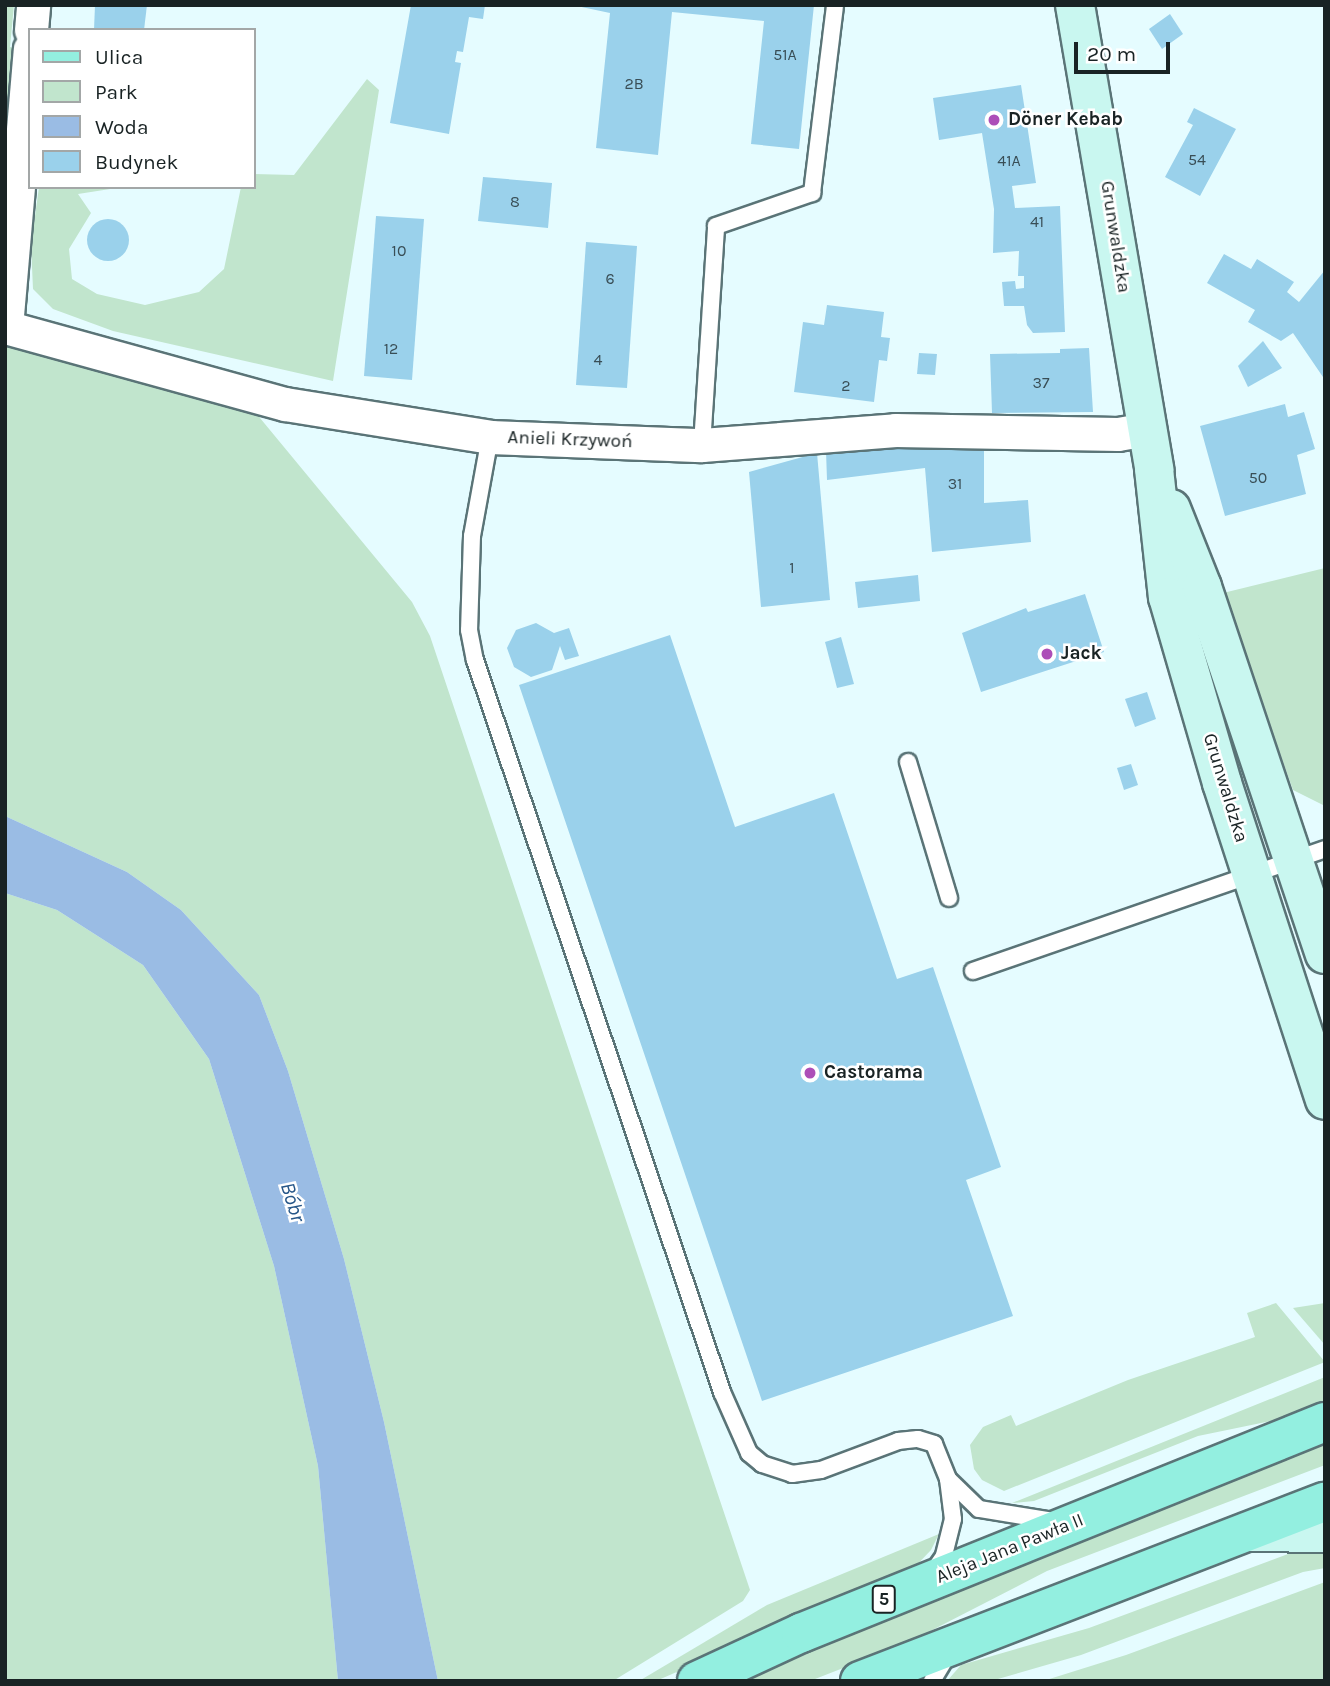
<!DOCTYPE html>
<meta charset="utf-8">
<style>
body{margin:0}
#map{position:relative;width:1330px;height:1686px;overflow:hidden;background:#e5fcff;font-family:Karla,sans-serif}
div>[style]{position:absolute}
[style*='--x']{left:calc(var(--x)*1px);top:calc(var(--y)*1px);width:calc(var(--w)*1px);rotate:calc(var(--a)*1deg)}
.green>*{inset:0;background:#c1e5cd}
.water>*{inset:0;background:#9abce4}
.building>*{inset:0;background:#9ad1eb}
.round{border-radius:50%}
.roads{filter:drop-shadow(2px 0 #5a7477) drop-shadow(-2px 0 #5a7477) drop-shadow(0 2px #5a7477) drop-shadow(0 -2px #5a7477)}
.lane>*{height:16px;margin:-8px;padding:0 8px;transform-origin:8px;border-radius:8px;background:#fff}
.street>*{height:33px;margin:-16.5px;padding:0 16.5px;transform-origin:16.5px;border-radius:16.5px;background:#fff}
.secondary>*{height:38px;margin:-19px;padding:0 19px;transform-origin:19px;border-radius:19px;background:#c9f7f0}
.primary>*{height:38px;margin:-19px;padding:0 19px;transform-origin:19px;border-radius:19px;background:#93efe0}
.dots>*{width:19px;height:19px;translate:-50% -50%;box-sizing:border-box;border:4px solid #fff;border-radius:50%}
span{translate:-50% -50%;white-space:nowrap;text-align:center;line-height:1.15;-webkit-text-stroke:5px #fff;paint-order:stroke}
.number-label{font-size:16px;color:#394e56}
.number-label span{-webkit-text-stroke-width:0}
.shield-label span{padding:2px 5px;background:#fff;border:2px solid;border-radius:5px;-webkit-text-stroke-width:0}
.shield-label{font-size:18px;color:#192324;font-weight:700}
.poi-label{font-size:19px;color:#192324;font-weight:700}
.left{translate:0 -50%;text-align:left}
.street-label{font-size:19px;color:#192324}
.water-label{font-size:21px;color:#265688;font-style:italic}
.frame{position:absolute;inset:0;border:7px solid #192324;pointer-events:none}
.legend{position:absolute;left:28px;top:28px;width:228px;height:161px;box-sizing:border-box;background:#fff;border:2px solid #a3a7a7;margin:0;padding:9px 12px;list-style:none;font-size:21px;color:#192324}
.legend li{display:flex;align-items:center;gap:14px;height:35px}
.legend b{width:35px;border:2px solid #a3a7a7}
.scale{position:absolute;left:1074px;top:42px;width:96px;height:32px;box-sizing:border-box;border:4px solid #192324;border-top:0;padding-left:9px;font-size:21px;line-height:24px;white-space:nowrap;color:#192324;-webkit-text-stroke:5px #fff;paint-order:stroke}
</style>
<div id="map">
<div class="green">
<div style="clip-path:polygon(5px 5px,14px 5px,10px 47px,30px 52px,5px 124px)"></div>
<div style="clip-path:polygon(367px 79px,379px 90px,333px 381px,113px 331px,53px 309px,33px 289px,31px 245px,39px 187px,123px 187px,78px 194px,91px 213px,69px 249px,72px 279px,97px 294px,145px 305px,199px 292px,224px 269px,241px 187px,254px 187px,254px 174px,294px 175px)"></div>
<div style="clip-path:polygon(5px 327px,249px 392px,260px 418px,412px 602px,430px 636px,750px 1590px,743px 1601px,613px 1681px,438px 1681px,384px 1422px,344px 1259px,288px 1071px,259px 995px,181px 910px,127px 872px,5px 816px)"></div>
<div style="clip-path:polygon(1325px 568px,1325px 806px,1293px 790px,1223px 593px)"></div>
<div style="clip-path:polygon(5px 893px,57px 910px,143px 965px,209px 1059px,274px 1266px,318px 1466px,338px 1681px,5px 1681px)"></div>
<div style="clip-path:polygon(1276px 1303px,1325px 1362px,1004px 1491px,982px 1480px,974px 1469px,970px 1445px,983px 1427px,1011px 1415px,1016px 1426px,1128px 1380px,1255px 1337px,1247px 1313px)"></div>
<div style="clip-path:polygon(1325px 1303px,1325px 1345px,1293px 1308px)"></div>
<div style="clip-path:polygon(1325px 1377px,1325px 1402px,1286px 1418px,1198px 1436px,1034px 1501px,1012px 1503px)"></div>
<div style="clip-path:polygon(1325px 1440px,1325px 1465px,1047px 1571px,907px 1643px,810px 1681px,739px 1681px)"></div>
<div style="clip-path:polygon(939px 1534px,931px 1550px,913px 1569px,656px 1681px,639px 1681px,767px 1605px)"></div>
<div style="clip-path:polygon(1304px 1548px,1325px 1548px,1325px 1568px,1303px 1572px,1081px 1655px,991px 1681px,947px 1681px,961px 1665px,1089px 1628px)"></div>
<div style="clip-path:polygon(1325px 1582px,1325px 1681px,1043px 1681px,1126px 1655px)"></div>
</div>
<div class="water">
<div style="clip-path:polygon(5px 816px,127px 872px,181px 910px,259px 995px,288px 1071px,344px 1259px,384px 1422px,438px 1681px,338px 1681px,318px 1466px,274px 1266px,209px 1059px,143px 965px,57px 910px,5px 893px)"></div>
</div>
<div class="building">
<div style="clip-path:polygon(95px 5px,147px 5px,144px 30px,94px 30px)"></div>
<div style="clip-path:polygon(411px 5px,485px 5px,483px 19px,469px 17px,463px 52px,457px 51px,455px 62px,461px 63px,449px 134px,390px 123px)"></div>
<div style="clip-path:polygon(572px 5px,814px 5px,799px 149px,751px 144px,764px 21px,672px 12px,658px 155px,596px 148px,610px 13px)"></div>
<div style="clip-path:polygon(1170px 14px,1183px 34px,1162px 49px,1149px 29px)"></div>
<div style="clip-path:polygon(1021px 85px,1036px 183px,1012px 186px,1015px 208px,1060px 206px,1065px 332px,1033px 333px,1027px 325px,1024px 306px,1004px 306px,1002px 282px,1015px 281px,1016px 289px,1024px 288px,1024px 276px,1018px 276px,1019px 251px,993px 253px,994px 209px,982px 133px,939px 140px,933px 98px)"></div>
<div style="clip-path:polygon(1194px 108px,1236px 129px,1200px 196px,1165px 177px,1193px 125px,1187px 122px)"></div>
<div style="clip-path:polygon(483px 177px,552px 183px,548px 228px,478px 221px)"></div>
<div style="clip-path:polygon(376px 216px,424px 219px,412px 380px,364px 376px)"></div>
<div class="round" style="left:87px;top:219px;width:42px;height:42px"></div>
<div style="clip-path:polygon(586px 242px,637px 246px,627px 388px,576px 385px)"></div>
<div style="clip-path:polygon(1224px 254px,1251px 269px,1257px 259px,1294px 282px,1287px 292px,1299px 302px,1325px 270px,1325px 380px,1293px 333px,1281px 341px,1248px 322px,1255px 310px,1207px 283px)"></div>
<div style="clip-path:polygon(827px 305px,884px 312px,881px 337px,890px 338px,887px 361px,879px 360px,874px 402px,794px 392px,803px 322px,824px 325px)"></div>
<div style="clip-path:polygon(1263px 341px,1282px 368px,1248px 387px,1238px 366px)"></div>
<div style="clip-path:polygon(1089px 348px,1093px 412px,992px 413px,990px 354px,1060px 353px,1060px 349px)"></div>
<div style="clip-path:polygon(919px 353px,937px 354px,935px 375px,917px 374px)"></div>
<div style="clip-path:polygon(1285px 404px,1288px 417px,1304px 412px,1315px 449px,1297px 455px,1306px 494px,1225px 516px,1200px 426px)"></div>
<div style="clip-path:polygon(878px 442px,984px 443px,984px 503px,1028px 500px,1031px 542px,932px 552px,925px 468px,827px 480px,826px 451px)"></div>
<div style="clip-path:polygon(817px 453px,830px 600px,761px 607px,749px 472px)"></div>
<div style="clip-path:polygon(918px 575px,920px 601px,858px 608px,855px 582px)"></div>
<div style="clip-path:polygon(1085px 594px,1104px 652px,981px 692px,962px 633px,1026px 608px,1028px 612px)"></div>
<div style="clip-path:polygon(536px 623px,554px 633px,569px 628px,579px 656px,565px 660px,560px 646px,552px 670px,531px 677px,514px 667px,507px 648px,516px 630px)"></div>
<div style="clip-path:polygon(670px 635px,735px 827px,834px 793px,897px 979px,933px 967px,1001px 1167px,966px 1180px,1013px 1316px,762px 1401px,519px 685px)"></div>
<div style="clip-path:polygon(841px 637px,854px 684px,837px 688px,825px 642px)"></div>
<div style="clip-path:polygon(1147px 692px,1156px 719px,1135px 727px,1125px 699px)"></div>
<div style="clip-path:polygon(1131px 764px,1138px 785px,1124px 790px,1117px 768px)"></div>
</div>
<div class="roads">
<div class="lane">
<div style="--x:490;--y:437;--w:101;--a:100.3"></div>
<div style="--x:472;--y:536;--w:94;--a:91.8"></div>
<div style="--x:469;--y:630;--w:31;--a:79"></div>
<div style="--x:475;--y:660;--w:773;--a:71.35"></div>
<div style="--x:722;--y:1392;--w:67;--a:66.1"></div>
<div style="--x:749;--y:1453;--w:17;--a:40"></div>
<div style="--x:762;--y:1464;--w:32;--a:18"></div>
<div style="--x:792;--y:1474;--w:29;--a:-8"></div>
<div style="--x:821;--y:1470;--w:82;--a:-20.6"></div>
<div style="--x:898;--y:1441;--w:20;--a:-6"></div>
<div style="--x:918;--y:1439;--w:17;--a:17"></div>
<div style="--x:934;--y:1444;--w:38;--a:68"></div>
<div style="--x:948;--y:1479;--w:40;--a:82.9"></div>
<div style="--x:953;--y:1519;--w:38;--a:104"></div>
<div style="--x:944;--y:1556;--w:19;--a:125"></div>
<div style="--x:702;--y:445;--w:219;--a:-86.3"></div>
<div style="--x:716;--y:226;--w:102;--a:-19"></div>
<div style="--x:812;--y:193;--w:189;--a:-83"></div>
<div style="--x:908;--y:762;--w:142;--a:73.2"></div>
<div style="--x:973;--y:971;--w:373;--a:-19.1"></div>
<div style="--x:948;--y:1479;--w:43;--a:44.1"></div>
<div style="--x:979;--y:1509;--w:75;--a:9.2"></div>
<div style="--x:932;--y:1681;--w:29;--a:-59"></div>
</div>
<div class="street">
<div style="--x:31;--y:30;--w:25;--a:-85"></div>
<div style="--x:5;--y:327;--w:290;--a:15.4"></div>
<div style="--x:285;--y:404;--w:208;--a:9.1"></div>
<div style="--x:490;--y:437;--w:212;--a:2.2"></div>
<div style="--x:702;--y:445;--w:194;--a:-4.4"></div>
<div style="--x:895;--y:430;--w:223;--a:1"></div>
<div style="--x:1118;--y:434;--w:29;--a:-10"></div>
<div style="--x:6;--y:327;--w:279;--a:-85.1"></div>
</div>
<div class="secondary">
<div style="--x:1075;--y:5;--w:471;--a:80.3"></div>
<div style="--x:1154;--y:469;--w:129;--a:83.8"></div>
<div style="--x:1168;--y:597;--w:194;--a:73.8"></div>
<div style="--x:1222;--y:783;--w:333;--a:72"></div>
<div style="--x:1171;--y:509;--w:84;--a:68.3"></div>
<div style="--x:1202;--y:587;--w:387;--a:71.5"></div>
<div style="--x:1248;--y:1532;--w:77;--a:0.7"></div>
</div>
<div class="primary">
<div style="--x:697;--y:1681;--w:115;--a:-24.8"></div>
<div style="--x:801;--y:1633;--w:565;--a:-21.93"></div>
<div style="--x:860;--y:1681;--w:498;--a:-21.1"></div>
</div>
</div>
<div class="dots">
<div style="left:994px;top:120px;background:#ad4eb8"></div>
<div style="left:1047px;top:654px;background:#ad4eb8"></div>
<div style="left:810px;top:1073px;background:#ad4eb8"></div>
</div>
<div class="number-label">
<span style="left:785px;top:55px">51A</span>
<span style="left:634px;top:84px">2B</span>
<span style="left:1197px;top:160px">54</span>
<span style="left:1009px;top:161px">41A</span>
<span style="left:515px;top:202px">8</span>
<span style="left:1037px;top:222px">41</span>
<span style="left:399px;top:251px">10</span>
<span style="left:610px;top:279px">6</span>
<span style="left:391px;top:349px">12</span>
<span style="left:598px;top:360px">4</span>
<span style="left:1041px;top:383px">37</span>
<span style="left:846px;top:386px">2</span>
<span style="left:1258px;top:478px">50</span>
<span style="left:955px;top:484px">31</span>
<span style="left:792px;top:568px">1</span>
</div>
<div class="shield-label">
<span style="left:884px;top:1599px">5</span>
</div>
<div class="poi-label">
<span class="left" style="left:1008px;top:120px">Döner Kebab</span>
<span class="left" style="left:1061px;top:654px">Jack</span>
<span class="left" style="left:824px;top:1073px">Castorama</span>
</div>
<div class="street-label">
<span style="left:1115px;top:237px;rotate:81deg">Grunwaldzka</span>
<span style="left:570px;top:440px;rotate:2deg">Anieli Krzywoń</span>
<span style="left:1225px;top:788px;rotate:73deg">Grunwaldzka</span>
<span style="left:1010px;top:1549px;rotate:-22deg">Aleja Jana Pawła II</span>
</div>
<div class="water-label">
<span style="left:293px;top:1202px;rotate:73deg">Bóbr</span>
</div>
<div class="frame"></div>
<ul class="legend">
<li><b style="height:9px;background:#93efe0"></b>Ulica</li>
<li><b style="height:19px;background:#c1e5cd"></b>Park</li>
<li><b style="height:19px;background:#9abce4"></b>Woda</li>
<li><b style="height:19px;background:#9ad1eb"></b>Budynek</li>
</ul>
<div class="scale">20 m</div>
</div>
